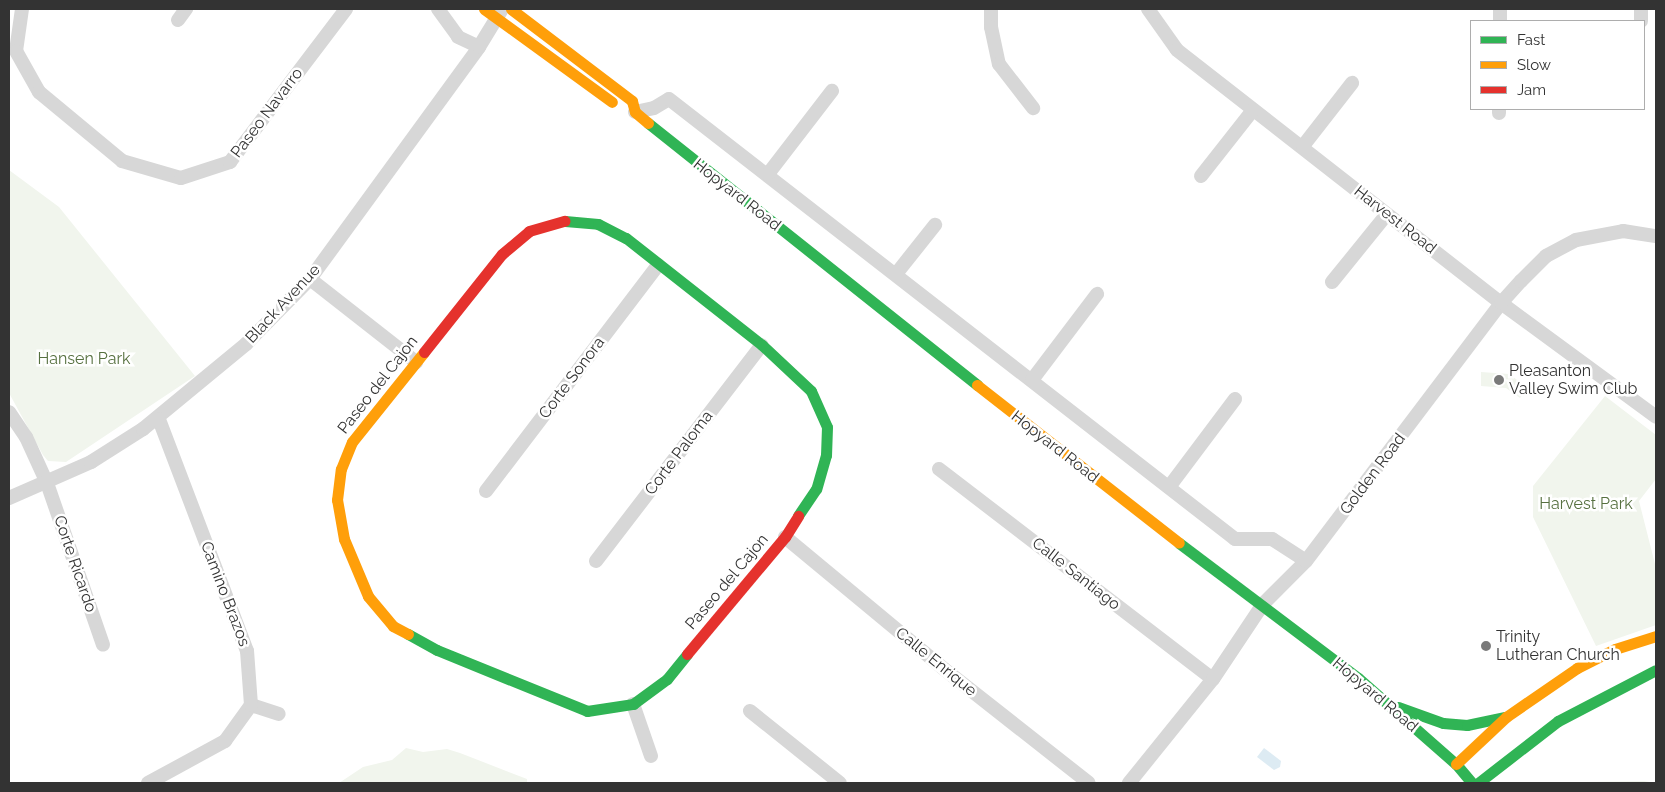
<!DOCTYPE html>
<style>
body{margin:0}
#map{position:relative;width:1665px;height:792px;overflow:hidden;background:#fff;font-family:Raleway,sans-serif}
div>[style]{position:absolute}
[style*='--x']{left:calc(var(--x)*1px);top:calc(var(--y)*1px);width:calc(var(--w)*1px);rotate:calc(var(--a)*1deg)}
.green>*{inset:0;background:#f1f5ed}
.water>*{inset:0;background:#ddebf3}
.street>*{height:14px;margin:-7px;padding:0 7px;transform-origin:7px;border-radius:7px;background:#d7d7d7}
.fast>*{height:11px;margin:-5.5px;padding:0 5.5px;transform-origin:5.5px;border-radius:5.5px;background:#30b455}
.slow>*{height:11px;margin:-5.5px;padding:0 5.5px;transform-origin:5.5px;border-radius:5.5px;background:#ff9f0a}
.jam>*{height:11px;margin:-5.5px;padding:0 5.5px;transform-origin:5.5px;border-radius:5.5px;background:#e5322d}
.dots>*{width:14px;height:14px;translate:-50% -50%;box-sizing:border-box;border:2px solid #fff;border-radius:50%}
span{translate:-50% -50%;white-space:nowrap;text-align:center;line-height:1.15;-webkit-text-stroke:5px #fff;paint-order:stroke}
.street-label{font-size:16px;color:#333}
.park-label{font-size:16px;color:#56703f}
.poi-label{font-size:16px;color:#333}
.left{translate:0 -50%;text-align:left}
.frame{position:absolute;inset:0;border:10px solid #333;pointer-events:none}
.legend{position:absolute;left:1470px;top:20px;width:175px;height:90px;box-sizing:border-box;background:#fff;border:1px solid #adadad;margin:0;padding:6px 9px;list-style:none;font-size:15px;color:#333}
.legend li{display:flex;align-items:center;gap:10px;height:25px}
.legend b{width:25px;border:1px solid #adadad}
</style>
<div id="map">
<div class="green">
<div style="clip-path:polygon(9px 170px,59px 207px,195px 376px,66px 462px,48px 461px,43px 455px,9px 393px)"></div>
<div style="clip-path:polygon(1481px 372px,1509px 374px,1528px 388px,1520px 398px,1506px 388px,1481px 386px)"></div>
<div style="clip-path:polygon(1605px 396px,1656px 435px,1656px 479px,1639px 501px,1656px 568px,1656px 625px,1596px 646px,1533px 517px,1533px 486px)"></div>
<div style="clip-path:polygon(406px 748px,423px 752px,447px 749px,460px 753px,527px 779px,527px 783px,339px 783px,363px 767px,392px 760px)"></div>
<div style="clip-path:polygon(1644px 781px,1656px 783px,1580px 783px,1581px 782px)"></div>
</div>
<div class="water">
<div style="clip-path:polygon(1264px 748px,1281px 761px,1280px 767px,1274px 770px,1257px 757px)"></div>
</div>
<div class="street">
<div style="--x:22;--y:9;--w:42;--a:98.1"></div>
<div style="--x:16;--y:51;--w:47;--a:60.7"></div>
<div style="--x:39;--y:92;--w:108;--a:39.7"></div>
<div style="--x:122;--y:161;--w:61;--a:16.1"></div>
<div style="--x:181;--y:178;--w:52;--a:-18.1"></div>
<div style="--x:230;--y:162;--w:192;--a:-52.8"></div>
<div style="--x:438;--y:9;--w:34;--a:54"></div>
<div style="--x:458;--y:37;--w:23;--a:25"></div>
<div style="--x:991;--y:9;--w:18;--a:90"></div>
<div style="--x:991;--y:27;--w:38;--a:78"></div>
<div style="--x:999;--y:64;--w:56;--a:52.3"></div>
<div style="--x:1148;--y:9;--w:50;--a:54.7"></div>
<div style="--x:1177;--y:50;--w:411;--a:38"></div>
<div style="--x:1501;--y:303;--w:192;--a:36.3"></div>
<div style="--x:1641;--y:9;--w:12;--a:90"></div>
<div style="--x:178;--y:20;--w:14;--a:-54"></div>
<div style="--x:1500;--y:21;--w:12;--a:-90"></div>
<div style="--x:635;--y:112;--w:19;--a:-12"></div>
<div style="--x:654;--y:108;--w:17;--a:-31"></div>
<div style="--x:669;--y:99;--w:717;--a:37.86"></div>
<div style="--x:1235;--y:539;--w:37;--a:0"></div>
<div style="--x:1272;--y:539;--w:40;--a:32.9"></div>
<div style="--x:1499;--y:113;--w:4;--a:-90"></div>
<div style="--x:1303;--y:146;--w:80;--a:-52.1"></div>
<div style="--x:768;--y:174;--w:105;--a:-52.4"></div>
<div style="--x:1201;--y:176;--w:84;--a:-51.8"></div>
<div style="--x:896;--y:274;--w:63;--a:-51.5"></div>
<div style="--x:310;--y:279;--w:135;--a:38.1"></div>
<div style="--x:1332;--y:282;--w:87;--a:-51"></div>
<div style="--x:1032;--y:380;--w:108;--a:-52.9"></div>
<div style="--x:9;--y:412;--w:30;--a:56"></div>
<div style="--x:26;--y:437;--w:51;--a:65.5"></div>
<div style="--x:47;--y:483;--w:171;--a:70.9"></div>
<div style="--x:939;--y:469;--w:345;--a:37.5"></div>
<div style="--x:1169;--y:487;--w:110;--a:-53.1"></div>
<div style="--x:486;--y:491;--w:284;--a:-52.7"></div>
<div style="--x:9;--y:498;--w:90;--a:-23.7"></div>
<div style="--x:91;--y:462;--w:62;--a:-32.4"></div>
<div style="--x:143;--y:429;--w:134;--a:-39.5"></div>
<div style="--x:246;--y:344;--w:91;--a:-45.4"></div>
<div style="--x:310;--y:279;--w:287;--a:-53.9"></div>
<div style="--x:479;--y:47;--w:42;--a:-58.6"></div>
<div style="--x:785;--y:537;--w:207;--a:39.7"></div>
<div style="--x:944;--y:669;--w:184;--a:38.2"></div>
<div style="--x:596;--y:561;--w:272;--a:-52.5"></div>
<div style="--x:633;--y:704;--w:55;--a:70.9"></div>
<div style="--x:251;--y:705;--w:29;--a:18"></div>
<div style="--x:750;--y:711;--w:115;--a:38.7"></div>
<div style="--x:148;--y:783;--w:88;--a:-28.6"></div>
<div style="--x:225;--y:741;--w:44;--a:-54.2"></div>
<div style="--x:251;--y:705;--w:54;--a:-94.2"></div>
<div style="--x:247;--y:651;--w:248;--a:-110.8"></div>
<div style="--x:1129;--y:783;--w:134;--a:-51.1"></div>
<div style="--x:1213;--y:679;--w:90;--a:-56.3"></div>
<div style="--x:1263;--y:604;--w:61;--a:-45"></div>
<div style="--x:1306;--y:561;--w:323;--a:-52.9"></div>
<div style="--x:1501;--y:303;--w:30;--a:-48"></div>
<div style="--x:1521;--y:281;--w:35;--a:-45"></div>
<div style="--x:1546;--y:256;--w:34;--a:-28"></div>
<div style="--x:1576;--y:240;--w:48;--a:-10.8"></div>
<div style="--x:1623;--y:231;--w:33;--a:9"></div>
</div>
<div class="fast">
<div style="--x:648;--y:123;--w:421;--a:38.5"></div>
<div style="--x:565;--y:221;--w:33;--a:5"></div>
<div style="--x:598;--y:224;--w:31;--a:27"></div>
<div style="--x:626;--y:238;--w:173;--a:38.2"></div>
<div style="--x:762;--y:345;--w:67;--a:43.2"></div>
<div style="--x:811;--y:391;--w:39;--a:66"></div>
<div style="--x:827;--y:427;--w:28;--a:92"></div>
<div style="--x:826;--y:455;--w:35;--a:106"></div>
<div style="--x:816;--y:489;--w:32;--a:124"></div>
<div style="--x:1179;--y:543;--w:224;--a:37"></div>
<div style="--x:1358;--y:678;--w:130;--a:41.3"></div>
<div style="--x:1456;--y:764;--w:25;--a:50"></div>
<div style="--x:408;--y:634;--w:33;--a:29"></div>
<div style="--x:437;--y:650;--w:162;--a:22.1"></div>
<div style="--x:587;--y:711;--w:47;--a:-8.7"></div>
<div style="--x:633;--y:704;--w:42;--a:-36.3"></div>
<div style="--x:667;--y:679;--w:32;--a:-51"></div>
<div style="--x:1398;--y:707;--w:48;--a:19.6"></div>
<div style="--x:1443;--y:723;--w:24;--a:5"></div>
<div style="--x:1467;--y:725;--w:39;--a:-12"></div>
<div style="--x:1478;--y:783;--w:101;--a:-37.8"></div>
<div style="--x:1558;--y:721;--w:110;--a:-27.5"></div>
</div>
<div class="slow">
<div style="--x:484;--y:9;--w:158;--a:36"></div>
<div style="--x:511;--y:9;--w:152;--a:37.2"></div>
<div style="--x:632;--y:101;--w:11;--a:75"></div>
<div style="--x:635;--y:112;--w:17;--a:40"></div>
<div style="--x:977;--y:385;--w:256;--a:38"></div>
<div style="--x:408;--y:634;--w:17;--a:-152"></div>
<div style="--x:393;--y:626;--w:39;--a:-130"></div>
<div style="--x:368;--y:596;--w:62;--a:-112.8"></div>
<div style="--x:344;--y:539;--w:40;--a:-100"></div>
<div style="--x:337;--y:500;--w:31;--a:-83"></div>
<div style="--x:341;--y:469;--w:29;--a:-68"></div>
<div style="--x:352;--y:442;--w:115;--a:-51.3"></div>
<div style="--x:1456;--y:764;--w:69;--a:-43.2"></div>
<div style="--x:1506;--y:717;--w:86;--a:-34.6"></div>
<div style="--x:1577;--y:668;--w:42;--a:-26.6"></div>
<div style="--x:1615;--y:649;--w:43;--a:-17.6"></div>
</div>
<div class="jam">
<div style="--x:424;--y:352;--w:125;--a:-51.5"></div>
<div style="--x:502;--y:254;--w:35;--a:-40"></div>
<div style="--x:529;--y:231;--w:37;--a:-16"></div>
<div style="--x:687;--y:654;--w:153;--a:-50.1"></div>
<div style="--x:785;--y:537;--w:25;--a:-58"></div>
</div>
<div class="dots">
<div style="left:1499px;top:380px;background:#7a7a7a"></div>
<div style="left:1486px;top:646px;background:#7a7a7a"></div>
</div>
<div class="street-label">
<span style="left:267px;top:113px;rotate:-53deg">Paseo Navarro</span>
<span style="left:737px;top:195px;rotate:38deg">Hopyard Road</span>
<span style="left:1395px;top:220px;rotate:38deg">Harvest Road</span>
<span style="left:283px;top:304px;rotate:-47deg">Black Avenue</span>
<span style="left:572px;top:378px;rotate:-53deg">Corte Sonora</span>
<span style="left:378px;top:385px;rotate:-52deg">Paseo del Cajon</span>
<span style="left:1055px;top:447px;rotate:38deg">Hopyard Road</span>
<span style="left:679px;top:453px;rotate:-53deg">Corte Paloma</span>
<span style="left:1373px;top:474px;rotate:-53deg">Golden Road</span>
<span style="left:75px;top:564px;rotate:71deg">Corte Ricardo</span>
<span style="left:1076px;top:574px;rotate:38deg">Calle Santiago</span>
<span style="left:727px;top:582px;rotate:-50deg">Paseo del Cajon</span>
<span style="left:225px;top:594px;rotate:69deg">Camino Brazos</span>
<span style="left:936px;top:662px;rotate:39deg">Calle Enrique</span>
<span style="left:1375px;top:695px;rotate:40deg">Hopyard Road</span>
</div>
<div class="park-label">
<span style="left:84px;top:359px">Hansen Park</span>
<span style="left:1586px;top:504px">Harvest Park</span>
</div>
<div class="poi-label">
<span class="left" style="left:1509px;top:380px">Pleasanton<br>Valley Swim Club</span>
<span class="left" style="left:1496px;top:646px">Trinity<br>Lutheran Church</span>
</div>
<div class="frame"></div>
<ul class="legend">
<li><b style="height:6px;background:#30b455"></b>Fast</li>
<li><b style="height:6px;background:#ff9f0a"></b>Slow</li>
<li><b style="height:6px;background:#e5322d"></b>Jam</li>
</ul>
</div>
